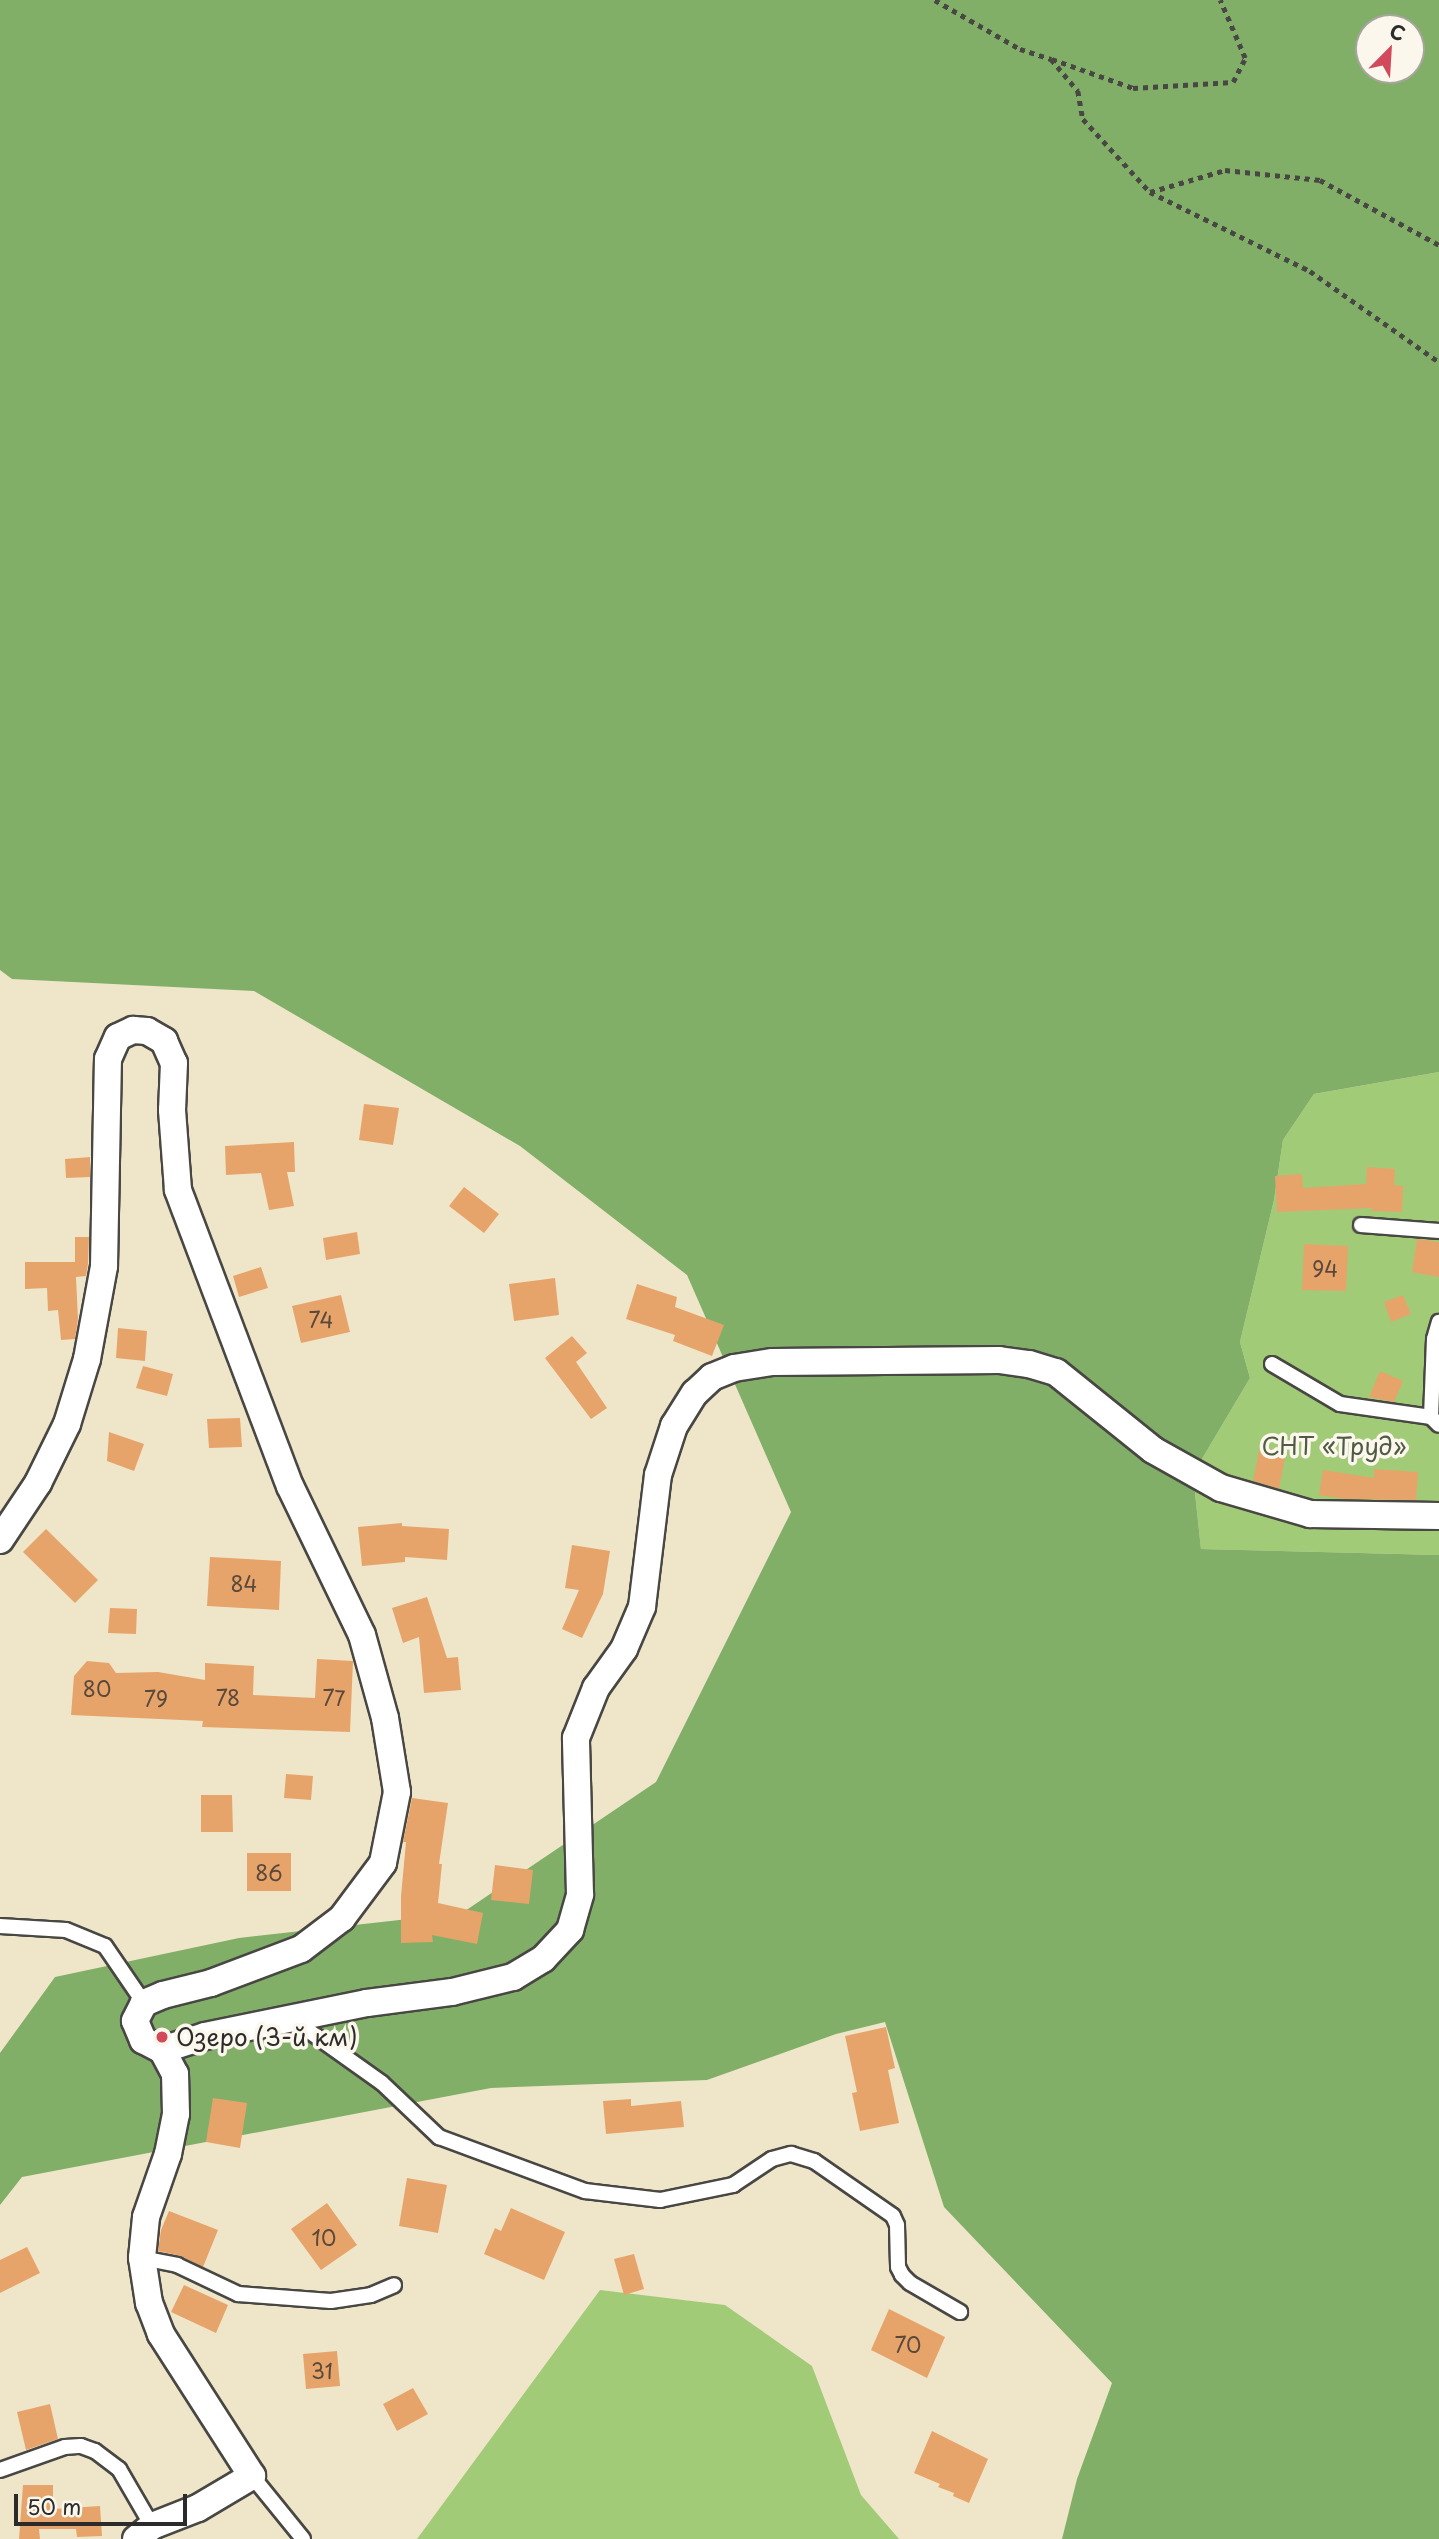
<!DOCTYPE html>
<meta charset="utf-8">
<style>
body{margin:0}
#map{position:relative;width:1439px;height:2539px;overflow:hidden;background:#efe6ca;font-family:"Playpen Sans",sans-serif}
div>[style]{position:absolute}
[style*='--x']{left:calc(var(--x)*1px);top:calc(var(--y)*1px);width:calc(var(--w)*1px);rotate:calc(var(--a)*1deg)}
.green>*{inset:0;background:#a2cb77}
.forest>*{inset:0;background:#81af68}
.building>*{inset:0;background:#e6a46b}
.path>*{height:4.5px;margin-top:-2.25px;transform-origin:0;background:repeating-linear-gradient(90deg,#484743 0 5px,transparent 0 10px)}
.roads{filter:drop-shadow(2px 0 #484743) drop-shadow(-2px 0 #484743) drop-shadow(0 2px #484743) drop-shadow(0 -2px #484743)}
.service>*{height:14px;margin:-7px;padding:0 7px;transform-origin:7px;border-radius:7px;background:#fff}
.minor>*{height:26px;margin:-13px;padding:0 13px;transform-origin:13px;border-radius:13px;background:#fff}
.dots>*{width:19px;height:19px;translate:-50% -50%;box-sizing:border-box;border:4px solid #fbf7ec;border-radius:50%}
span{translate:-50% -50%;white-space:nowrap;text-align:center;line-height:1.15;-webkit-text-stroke:7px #fbf7ec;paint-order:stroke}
.number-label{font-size:21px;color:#5a493b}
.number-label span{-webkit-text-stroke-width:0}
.park-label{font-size:24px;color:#4f5b42}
.poi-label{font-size:24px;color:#2b2b2b}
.left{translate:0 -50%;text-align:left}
.north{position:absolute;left:1355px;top:14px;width:70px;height:70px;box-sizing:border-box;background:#fbf7ec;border:2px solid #a8a59f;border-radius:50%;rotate:24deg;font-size:19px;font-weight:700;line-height:28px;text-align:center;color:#2b2b2b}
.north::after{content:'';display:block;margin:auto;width:24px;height:32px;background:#d1495b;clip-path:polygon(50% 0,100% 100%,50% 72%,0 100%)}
.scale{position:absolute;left:14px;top:2494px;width:173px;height:32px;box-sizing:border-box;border:4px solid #2b2b2b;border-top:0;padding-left:9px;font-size:21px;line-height:24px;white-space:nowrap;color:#2b2b2b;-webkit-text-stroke:5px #fbf7ec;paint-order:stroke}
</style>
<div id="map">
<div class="green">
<div style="clip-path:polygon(1439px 1072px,1439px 1555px,1201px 1549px,1193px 1474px,1250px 1378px,1240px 1342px,1274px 1200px,1283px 1140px,1314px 1094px)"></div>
<div style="clip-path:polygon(600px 2290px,725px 2305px,812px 2366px,861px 2495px,899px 2539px,417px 2539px)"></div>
</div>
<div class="forest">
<div style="clip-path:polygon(evenodd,0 0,1439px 0,1439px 1072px,1314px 1094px,1283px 1140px,1274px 1200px,1240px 1342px,1250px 1378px,1193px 1474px,1201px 1549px,1439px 1555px,1439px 2539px,1062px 2539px,1077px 2479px,1112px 2383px,944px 2207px,885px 2022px,836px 2034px,707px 2080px,491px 2088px,22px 2177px,0 2205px,0 2053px,55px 1977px,239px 1938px,462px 1913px,656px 1782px,791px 1512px,687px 1275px,520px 1146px,254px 991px,12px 979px,0 970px,0 0,1369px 28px,1411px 28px,1411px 70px,1369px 70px,1369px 28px)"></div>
</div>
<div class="building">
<div style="clip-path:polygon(364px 1104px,399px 1108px,393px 1145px,359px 1140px)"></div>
<div style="clip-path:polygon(294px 1142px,295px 1172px,287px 1172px,294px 1206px,269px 1210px,261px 1173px,226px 1175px,225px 1146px)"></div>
<div style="clip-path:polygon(90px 1157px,90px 1177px,66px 1178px,65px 1159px)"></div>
<div style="clip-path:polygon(1367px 1167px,1395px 1169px,1394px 1185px,1403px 1186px,1402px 1212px,1371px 1211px,1372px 1208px,1277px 1212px,1275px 1176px,1302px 1174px,1303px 1188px,1366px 1184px)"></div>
<div style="clip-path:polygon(464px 1187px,499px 1214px,484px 1233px,449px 1206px)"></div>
<div style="clip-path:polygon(357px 1232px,360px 1254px,326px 1260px,323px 1238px)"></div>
<div style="clip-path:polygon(75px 1237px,89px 1237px,88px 1264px,86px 1276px,76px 1277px,78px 1319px,75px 1339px,61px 1340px,58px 1310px,48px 1311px,47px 1288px,25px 1289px,25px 1262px,75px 1262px)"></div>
<div style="clip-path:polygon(1417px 1239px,1439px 1242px,1439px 1277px,1412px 1272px)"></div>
<div style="clip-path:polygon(1304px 1244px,1348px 1246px,1346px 1291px,1302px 1290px)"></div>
<div style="clip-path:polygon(261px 1267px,268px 1288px,239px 1297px,233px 1276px)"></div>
<div style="clip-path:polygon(555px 1278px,559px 1315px,514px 1321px,509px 1284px)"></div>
<div style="clip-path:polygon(637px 1284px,677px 1297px,675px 1307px,724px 1325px,712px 1356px,673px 1341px,675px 1335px,626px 1319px)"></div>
<div style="clip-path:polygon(341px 1295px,350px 1332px,301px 1343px,292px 1306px)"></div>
<div style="clip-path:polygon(1403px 1295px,1411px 1314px,1391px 1322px,1384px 1302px)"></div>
<div style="clip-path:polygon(118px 1328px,147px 1331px,145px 1361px,116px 1358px)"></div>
<div style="clip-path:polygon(572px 1336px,587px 1353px,576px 1362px,607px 1408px,591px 1419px,545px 1358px)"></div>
<div style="clip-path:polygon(143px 1366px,173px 1374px,167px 1396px,136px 1388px)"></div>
<div style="clip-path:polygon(1380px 1371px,1403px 1381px,1394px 1402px,1369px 1397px)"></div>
<div style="clip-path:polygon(240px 1418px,242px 1447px,209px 1448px,207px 1419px)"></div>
<div style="clip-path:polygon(109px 1432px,144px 1444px,134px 1471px,107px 1461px)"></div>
<div style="clip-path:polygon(1260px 1447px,1286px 1452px,1279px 1489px,1253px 1481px)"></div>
<div style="clip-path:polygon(1374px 1469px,1418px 1472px,1416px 1500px,1345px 1499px,1319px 1495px,1323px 1470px,1374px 1478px)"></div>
<div style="clip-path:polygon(402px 1523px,402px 1526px,449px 1529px,447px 1560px,405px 1557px,405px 1562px,362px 1566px,358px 1527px)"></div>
<div style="clip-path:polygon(46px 1529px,98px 1580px,75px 1603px,23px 1552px)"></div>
<div style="clip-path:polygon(572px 1545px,610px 1551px,603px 1594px,582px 1638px,562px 1629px,579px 1590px,565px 1588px)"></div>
<div style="clip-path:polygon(210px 1557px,281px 1561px,279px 1610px,207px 1606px)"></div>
<div style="clip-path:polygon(427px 1597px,447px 1658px,458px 1657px,461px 1690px,424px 1693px,419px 1637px,403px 1643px,392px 1608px)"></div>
<div style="clip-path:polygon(110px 1608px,137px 1609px,136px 1634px,108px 1633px)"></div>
<div style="clip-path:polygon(317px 1659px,353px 1661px,350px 1732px,202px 1727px,203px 1721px,71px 1715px,74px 1676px,87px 1661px,109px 1663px,116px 1673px,158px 1672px,205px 1680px,205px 1663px,254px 1666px,253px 1695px,315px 1698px)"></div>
<div style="clip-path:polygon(286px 1774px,313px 1776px,311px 1800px,284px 1798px)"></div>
<div style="clip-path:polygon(201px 1795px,232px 1795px,233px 1832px,201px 1832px)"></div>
<div style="clip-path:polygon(412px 1798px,448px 1803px,439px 1864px,442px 1864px,438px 1903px,483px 1913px,477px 1944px,432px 1935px,433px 1942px,401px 1943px,401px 1896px,406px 1842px,403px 1842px)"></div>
<div style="clip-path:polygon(247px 1853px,291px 1853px,291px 1891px,247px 1891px)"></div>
<div style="clip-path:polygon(495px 1865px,533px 1870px,529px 1904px,491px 1900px)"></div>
<div style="clip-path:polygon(886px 2027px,895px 2068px,888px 2070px,899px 2123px,860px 2131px,852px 2093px,857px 2092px,845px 2036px)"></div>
<div style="clip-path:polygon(213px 2098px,247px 2103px,240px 2148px,206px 2142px)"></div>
<div style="clip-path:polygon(631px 2099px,631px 2106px,681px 2101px,684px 2127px,606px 2134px,603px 2101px)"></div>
<div style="clip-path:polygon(407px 2178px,447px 2185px,438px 2233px,399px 2226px)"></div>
<div style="clip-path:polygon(327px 2203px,357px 2245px,321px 2270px,291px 2229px)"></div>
<div style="clip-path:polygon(511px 2208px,565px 2232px,544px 2280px,484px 2254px,495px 2228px,501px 2231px)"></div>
<div style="clip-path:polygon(169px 2211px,218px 2230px,203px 2267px,181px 2256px,158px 2251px,161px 2230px)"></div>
<div style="clip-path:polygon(27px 2247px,40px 2273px,0 2293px,0 2260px)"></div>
<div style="clip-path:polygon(634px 2254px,644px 2289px,624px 2295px,614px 2259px)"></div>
<div style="clip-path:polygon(184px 2285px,228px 2305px,216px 2333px,171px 2312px)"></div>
<div style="clip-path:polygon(889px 2309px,945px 2337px,927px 2378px,871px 2350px)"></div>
<div style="clip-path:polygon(337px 2351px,340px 2386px,306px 2389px,303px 2354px)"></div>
<div style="clip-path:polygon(413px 2388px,428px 2414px,397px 2431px,383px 2404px)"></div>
<div style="clip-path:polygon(50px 2404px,58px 2439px,26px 2450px,17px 2412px)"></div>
<div style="clip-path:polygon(932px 2431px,988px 2459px,969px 2503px,953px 2496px,954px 2493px,938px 2487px,940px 2484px,914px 2473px)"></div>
<div style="clip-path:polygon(23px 2485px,53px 2485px,53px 2509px,100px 2506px,102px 2536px,77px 2537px,76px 2529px,39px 2529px,40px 2539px,19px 2539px)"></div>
</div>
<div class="path">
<div style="--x:935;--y:0;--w:98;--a:30"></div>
<div style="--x:1020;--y:49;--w:33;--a:18"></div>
<div style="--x:1051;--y:59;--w:42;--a:49.8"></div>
<div style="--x:1078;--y:91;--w:28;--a:80"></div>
<div style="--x:1083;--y:119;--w:99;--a:47.5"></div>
<div style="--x:1150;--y:192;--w:78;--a:-16.3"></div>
<div style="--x:1225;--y:170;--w:96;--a:6"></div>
<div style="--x:1320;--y:180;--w:136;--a:28.6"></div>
<div style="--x:1052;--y:59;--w:86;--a:19.7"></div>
<div style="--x:1133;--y:88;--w:100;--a:-3.4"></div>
<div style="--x:1233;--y:82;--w:27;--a:-63"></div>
<div style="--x:1245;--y:58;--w:63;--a:-113.3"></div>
<div style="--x:1150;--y:192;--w:178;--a:26.3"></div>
<div style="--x:1310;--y:271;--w:158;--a:35.2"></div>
</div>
<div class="roads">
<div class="service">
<div style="--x:1361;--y:1225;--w:78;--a:4.4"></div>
<div style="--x:1272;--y:1364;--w:79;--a:30.5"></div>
<div style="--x:1340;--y:1404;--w:92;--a:8.1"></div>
<div style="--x:1431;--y:1417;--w:11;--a:45"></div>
<div style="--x:1431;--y:1417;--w:78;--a:-87.8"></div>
<div style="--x:1434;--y:1339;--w:18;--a:-74"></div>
<div style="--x:0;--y:1926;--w:66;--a:3.5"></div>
<div style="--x:66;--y:1930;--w:42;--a:22.3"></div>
<div style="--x:105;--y:1946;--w:69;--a:55.6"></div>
<div style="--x:292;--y:2019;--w:110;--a:35.4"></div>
<div style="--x:382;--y:2083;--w:79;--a:43.5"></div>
<div style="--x:439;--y:2137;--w:156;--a:20.3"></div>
<div style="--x:585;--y:2191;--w:76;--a:6.8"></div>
<div style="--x:660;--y:2200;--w:75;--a:-11.6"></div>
<div style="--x:733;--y:2185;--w:47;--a:-33.7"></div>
<div style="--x:772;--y:2159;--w:20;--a:-15"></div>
<div style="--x:791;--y:2154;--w:24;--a:17"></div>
<div style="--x:814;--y:2161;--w:96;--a:34.8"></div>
<div style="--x:893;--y:2216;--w:10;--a:66"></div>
<div style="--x:897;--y:2225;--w:42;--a:88.6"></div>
<div style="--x:898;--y:2267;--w:9;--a:63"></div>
<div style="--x:902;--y:2275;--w:11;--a:45"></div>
<div style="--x:910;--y:2283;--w:58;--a:30.1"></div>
<div style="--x:142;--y:2258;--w:36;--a:11"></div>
<div style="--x:177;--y:2265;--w:68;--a:25.4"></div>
<div style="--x:238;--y:2294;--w:93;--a:4.3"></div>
<div style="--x:331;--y:2301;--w:40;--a:-8.5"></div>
<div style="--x:371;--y:2295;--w:25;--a:-23"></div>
<div style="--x:0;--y:2470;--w:69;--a:-19.5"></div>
<div style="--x:65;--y:2447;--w:16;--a:-4"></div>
<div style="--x:81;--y:2446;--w:15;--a:20"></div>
<div style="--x:95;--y:2451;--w:30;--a:37"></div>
<div style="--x:119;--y:2469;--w:66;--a:59.9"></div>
<div style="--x:252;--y:2476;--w:81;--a:51"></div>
</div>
<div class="minor">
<div style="--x:0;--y:1540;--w:69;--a:-56.3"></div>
<div style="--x:38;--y:1483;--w:66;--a:-63.8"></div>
<div style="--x:67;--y:1424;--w:68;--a:-72.9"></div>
<div style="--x:87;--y:1359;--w:95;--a:-79.6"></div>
<div style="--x:104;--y:1266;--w:207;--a:-88.9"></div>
<div style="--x:108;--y:1059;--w:24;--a:-66"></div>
<div style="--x:118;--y:1037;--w:17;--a:-25"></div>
<div style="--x:133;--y:1030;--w:14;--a:4"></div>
<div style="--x:147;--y:1031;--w:20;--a:30"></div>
<div style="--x:164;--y:1041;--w:24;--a:66"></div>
<div style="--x:174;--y:1063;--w:47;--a:92.4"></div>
<div style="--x:172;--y:1110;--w:80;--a:85.7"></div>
<div style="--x:178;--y:1190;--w:316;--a:69.3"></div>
<div style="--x:290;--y:1486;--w:165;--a:64.2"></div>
<div style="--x:362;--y:1635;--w:86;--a:74.5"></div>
<div style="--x:385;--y:1718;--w:75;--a:80.8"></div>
<div style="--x:397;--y:1792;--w:72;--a:101.2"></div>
<div style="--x:383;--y:1863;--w:69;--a:126.7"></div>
<div style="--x:342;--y:1918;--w:51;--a:142.9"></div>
<div style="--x:301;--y:1949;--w:96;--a:159.3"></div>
<div style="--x:211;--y:1983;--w:49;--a:166"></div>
<div style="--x:163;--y:1995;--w:21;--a:157"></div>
<div style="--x:144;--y:2003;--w:20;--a:117"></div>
<div style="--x:135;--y:2021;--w:21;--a:67"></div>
<div style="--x:143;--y:2040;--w:21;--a:28"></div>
<div style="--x:162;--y:2050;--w:45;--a:-18"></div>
<div style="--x:205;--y:2036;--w:165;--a:-11.5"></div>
<div style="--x:367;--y:2003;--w:86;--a:-7.4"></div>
<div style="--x:452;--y:1992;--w:63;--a:-13.8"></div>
<div style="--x:513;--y:1977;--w:35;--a:-31"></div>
<div style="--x:543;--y:1959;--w:40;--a:-47"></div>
<div style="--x:570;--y:1930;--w:37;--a:-74"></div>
<div style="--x:580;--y:1894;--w:156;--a:-91.5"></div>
<div style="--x:576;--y:1738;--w:54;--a:-68.2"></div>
<div style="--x:596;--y:1688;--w:48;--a:-54.3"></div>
<div style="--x:624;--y:1649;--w:46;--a:-66.8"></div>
<div style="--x:642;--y:1607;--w:133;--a:-83.1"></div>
<div style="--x:658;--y:1475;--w:52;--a:-71.9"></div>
<div style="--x:674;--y:1426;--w:39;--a:-58"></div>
<div style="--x:695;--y:1393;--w:23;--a:-43"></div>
<div style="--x:712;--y:1377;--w:24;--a:-22"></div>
<div style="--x:734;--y:1368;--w:39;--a:-9"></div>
<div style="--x:773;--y:1362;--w:226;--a:-0.5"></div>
<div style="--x:999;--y:1360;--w:30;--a:8"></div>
<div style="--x:1029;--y:1364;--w:28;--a:17"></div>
<div style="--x:1056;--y:1372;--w:124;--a:38.8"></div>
<div style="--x:1153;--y:1450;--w:78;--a:29.2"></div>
<div style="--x:1221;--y:1488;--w:93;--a:16.3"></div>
<div style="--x:1310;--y:1514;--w:129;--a:0.9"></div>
<div style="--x:136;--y:2539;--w:21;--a:-39"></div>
<div style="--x:152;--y:2526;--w:49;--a:-21.4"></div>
<div style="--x:198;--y:2508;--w:63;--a:-30.7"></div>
<div style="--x:252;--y:2476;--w:169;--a:-122.7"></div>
<div style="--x:161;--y:2334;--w:33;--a:-111"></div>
<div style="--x:149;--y:2303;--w:46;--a:-98.8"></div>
<div style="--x:142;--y:2258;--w:41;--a:-84.4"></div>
<div style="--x:146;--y:2217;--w:67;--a:-70.8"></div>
<div style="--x:168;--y:2154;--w:41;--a:-78.7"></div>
<div style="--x:176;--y:2114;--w:40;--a:-91.4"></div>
<div style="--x:175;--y:2074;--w:27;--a:-118"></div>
</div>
</div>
<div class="dots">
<div style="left:162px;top:2037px;background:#d1495b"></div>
</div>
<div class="number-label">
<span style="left:1325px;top:1268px">94</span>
<span style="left:321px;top:1319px">74</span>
<span style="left:244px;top:1583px">84</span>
<span style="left:97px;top:1688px">80</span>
<span style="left:228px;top:1697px">78</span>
<span style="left:334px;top:1697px">77</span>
<span style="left:156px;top:1698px">79</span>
<span style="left:269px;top:1872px">86</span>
<span style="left:324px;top:2237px">10</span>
<span style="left:908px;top:2344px">70</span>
<span style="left:322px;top:2370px">31</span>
</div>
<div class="park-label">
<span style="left:1334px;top:1446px">СНТ «Труд»</span>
</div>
<div class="poi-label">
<span class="left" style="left:176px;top:2037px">Озеро (3-й км)</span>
</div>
<div class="north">С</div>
<div class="scale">50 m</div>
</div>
